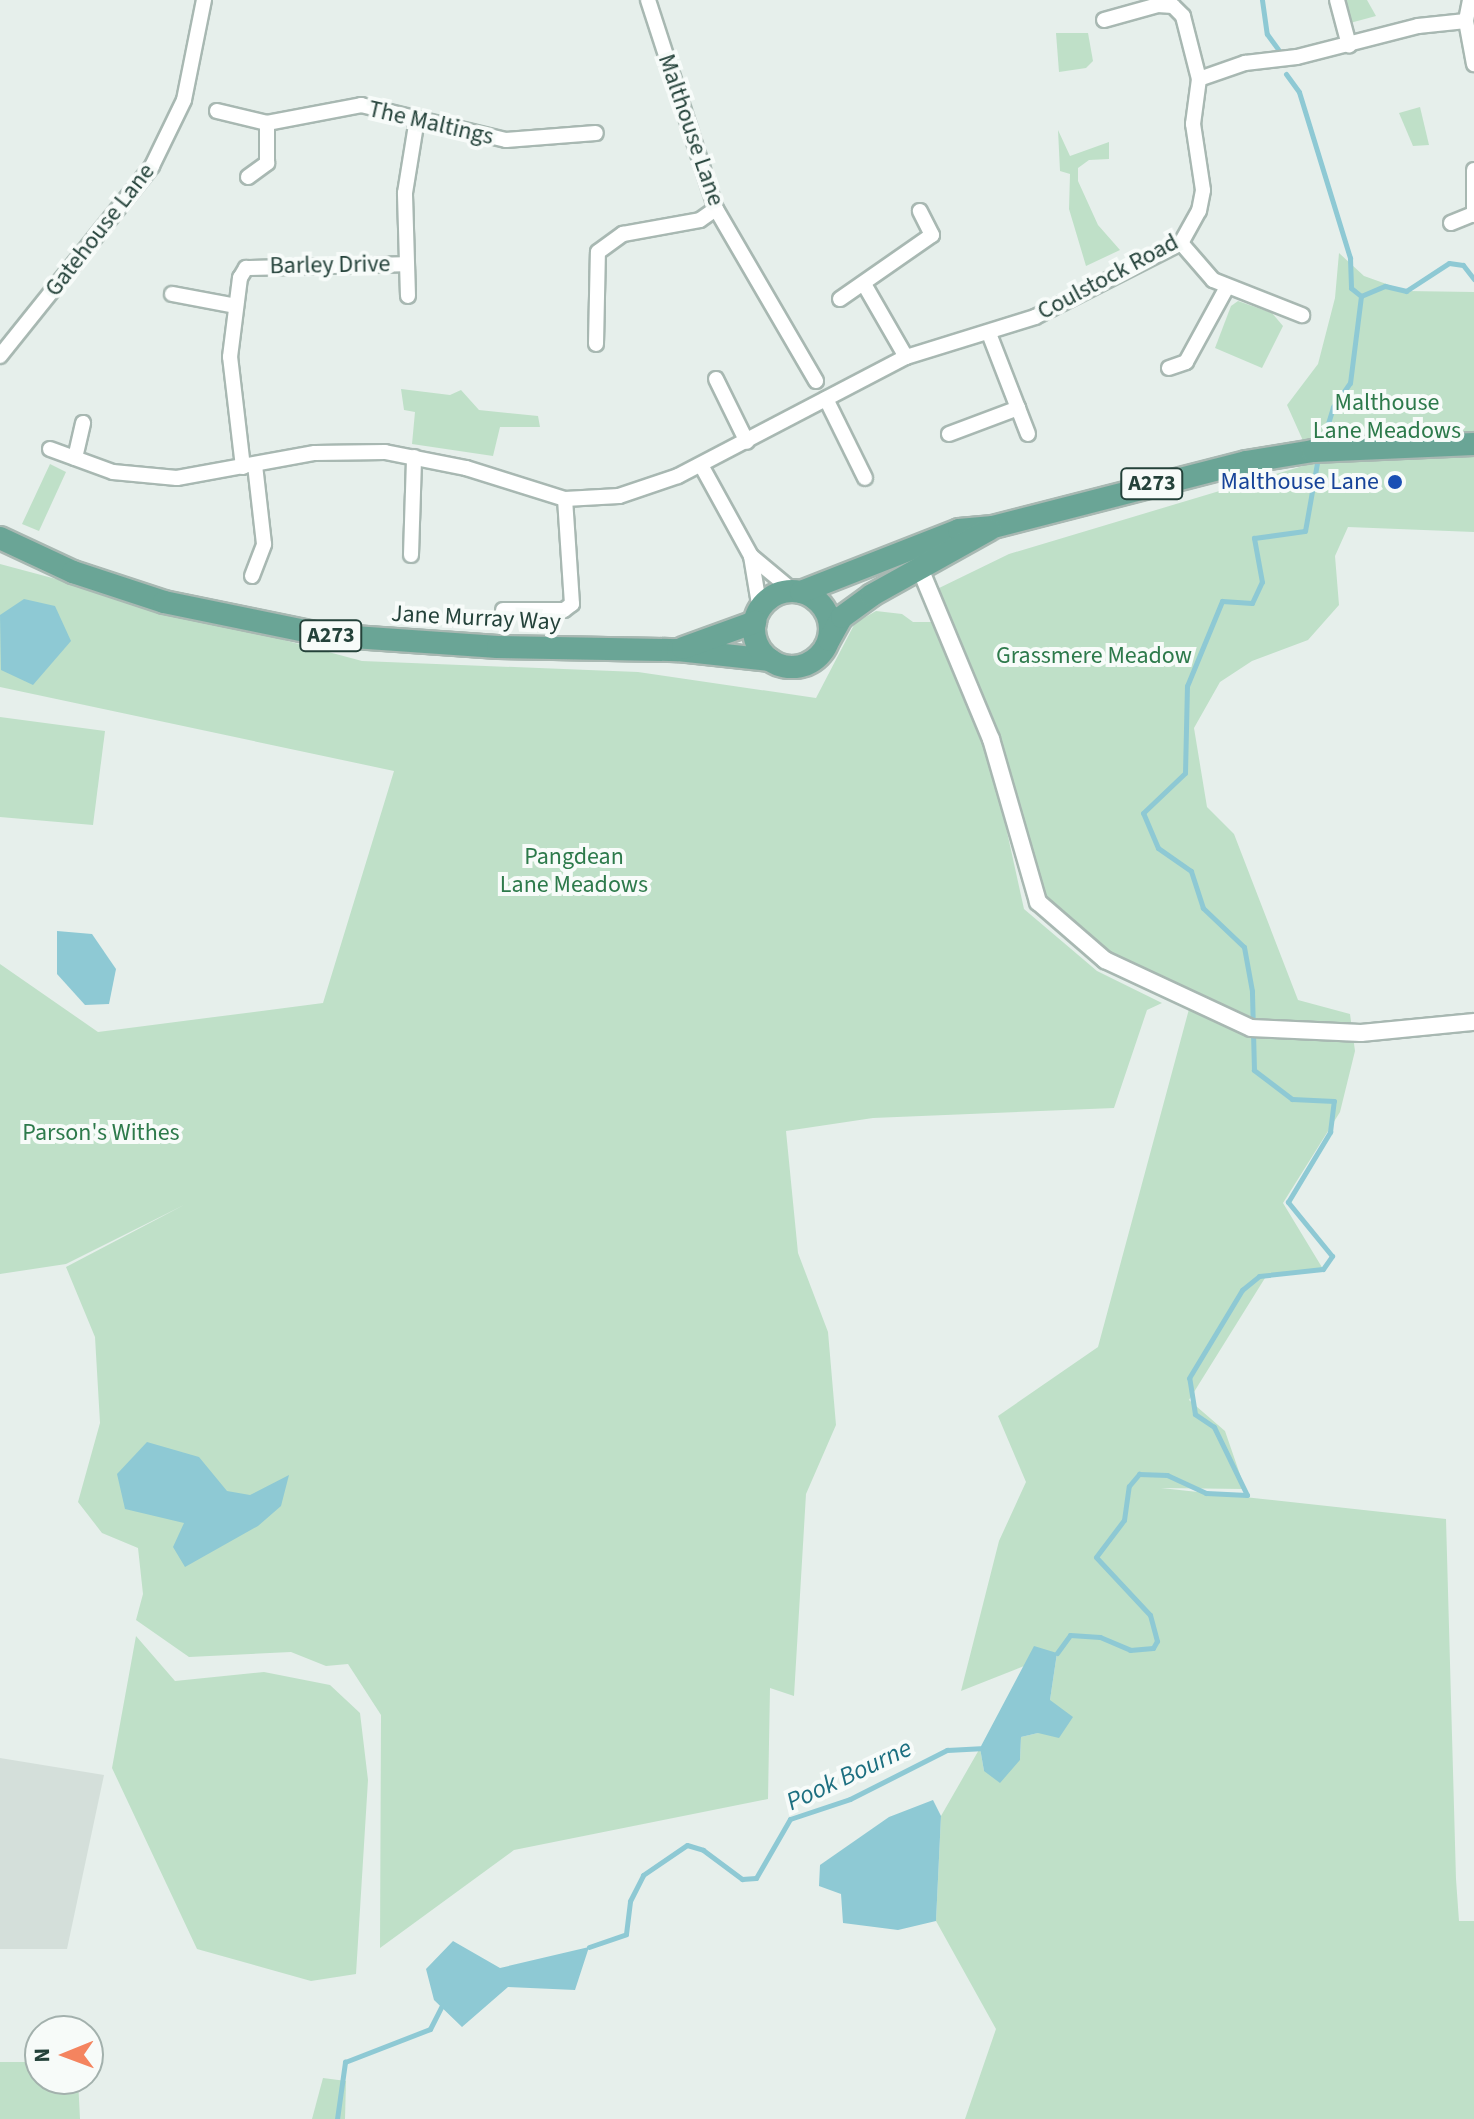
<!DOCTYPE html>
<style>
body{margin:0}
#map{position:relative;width:1474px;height:2119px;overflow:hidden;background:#e6efeb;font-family:"Source Sans 3",sans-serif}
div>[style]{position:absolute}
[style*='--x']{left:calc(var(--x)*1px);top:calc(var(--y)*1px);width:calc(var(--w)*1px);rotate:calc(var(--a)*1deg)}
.built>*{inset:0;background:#d4dfda}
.green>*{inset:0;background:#bfe0c8}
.water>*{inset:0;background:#8ec9d4}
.stream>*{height:5px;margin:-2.5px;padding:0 2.5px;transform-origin:2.5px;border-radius:2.5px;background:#8ec9d4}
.roads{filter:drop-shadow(2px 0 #a8b8b2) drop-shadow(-2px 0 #a8b8b2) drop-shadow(0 2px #a8b8b2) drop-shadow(0 -2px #a8b8b2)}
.minor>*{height:14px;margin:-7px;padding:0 7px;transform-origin:7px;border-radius:7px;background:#fff}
.tertiary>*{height:16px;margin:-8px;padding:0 8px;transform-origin:8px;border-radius:8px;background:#fff}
.primary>*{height:22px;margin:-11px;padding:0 11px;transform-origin:11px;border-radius:11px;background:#6aa596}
.primary>.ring{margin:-11px;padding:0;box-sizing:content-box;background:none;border:22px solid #6aa596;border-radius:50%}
.dots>*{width:22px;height:22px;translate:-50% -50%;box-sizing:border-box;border:4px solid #f7fbf9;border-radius:50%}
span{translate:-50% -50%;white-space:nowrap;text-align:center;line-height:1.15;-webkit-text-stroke:8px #f7fbf9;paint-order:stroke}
.shield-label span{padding:2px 6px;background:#f7fbf9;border:2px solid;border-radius:6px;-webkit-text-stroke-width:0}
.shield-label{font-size:22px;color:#24423a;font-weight:700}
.street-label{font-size:24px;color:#24423a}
.park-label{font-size:24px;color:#2d7a4b}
.transit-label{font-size:24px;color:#164399}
.right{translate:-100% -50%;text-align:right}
.water-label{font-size:26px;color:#1c6f80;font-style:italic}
.north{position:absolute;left:24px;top:2015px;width:80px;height:80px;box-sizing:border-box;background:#f7fbf9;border:2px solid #a3b1ad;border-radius:50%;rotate:269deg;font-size:22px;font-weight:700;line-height:32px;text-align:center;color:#24423a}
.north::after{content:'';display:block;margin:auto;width:28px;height:36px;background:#f4845f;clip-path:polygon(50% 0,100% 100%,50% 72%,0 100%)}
</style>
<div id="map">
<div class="built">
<div style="clip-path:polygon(0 1758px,104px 1775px,67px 1949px,0 1949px)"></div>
</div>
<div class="green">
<div style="clip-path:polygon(1343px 0,1367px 0,1376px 16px,1350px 23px)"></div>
<div style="clip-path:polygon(1088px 33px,1093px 61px,1086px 68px,1059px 72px,1056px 33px)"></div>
<div style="clip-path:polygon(1420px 107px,1429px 145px,1413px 146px,1399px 113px)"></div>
<div style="clip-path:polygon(1058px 130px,1070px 156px,1109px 142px,1109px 159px,1089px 160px,1078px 168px,1078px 181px,1098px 225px,1120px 250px,1086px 266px,1069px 209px,1070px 174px,1060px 171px)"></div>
<div style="clip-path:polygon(1339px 253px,1364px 276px,1406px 291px,1474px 292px,1474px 532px,1348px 527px,1335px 556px,1339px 605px,1308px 640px,1252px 661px,1220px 682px,1194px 728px,1207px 807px,1234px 834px,1298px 1000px,1350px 1014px,1355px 1051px,1340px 1112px,1283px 1203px,1323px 1269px,1265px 1278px,1189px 1400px,1225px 1431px,1245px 1489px,1161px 1488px,1446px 1519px,1456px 1879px,1459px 1921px,1474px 1921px,1474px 2119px,965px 2119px,996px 2029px,936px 1921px,941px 1816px,980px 1748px,984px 1771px,1020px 1760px,1021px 1737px,1038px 1733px,1050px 1700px,1057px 1653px,961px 1691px,999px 1541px,1026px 1482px,998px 1416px,1098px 1347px,1192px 998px,1109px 952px,1042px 897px,1021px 806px,935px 590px,1009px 554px,1313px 463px,1287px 405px,1318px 364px,1335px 298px)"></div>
<div style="clip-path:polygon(1238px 301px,1272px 313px,1283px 326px,1262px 368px,1215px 348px,1231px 306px)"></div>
<div style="clip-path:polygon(401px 389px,450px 395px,461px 390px,479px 410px,538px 416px,540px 427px,500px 427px,493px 456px,412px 444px,415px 412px,404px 410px)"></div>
<div style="clip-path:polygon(50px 464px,66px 472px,39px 531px,22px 524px)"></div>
<div style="clip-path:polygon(0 564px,362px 661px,638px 672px,816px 698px,855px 623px,876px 611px,902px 614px,913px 622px,932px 622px,994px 773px,1024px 909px,1097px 971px,1162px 1003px,1147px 1010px,1114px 1108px,873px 1118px,786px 1131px,798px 1253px,828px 1332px,836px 1425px,806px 1494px,794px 1696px,770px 1688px,768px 1799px,514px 1850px,380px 1948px,381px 1715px,348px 1664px,326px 1666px,291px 1652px,189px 1657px,136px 1620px,143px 1594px,138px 1548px,102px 1533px,78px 1502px,100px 1423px,95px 1337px,66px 1267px,184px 1205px,66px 1264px,0 1274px,0 964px,98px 1032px,323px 1003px,394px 771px,0 687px)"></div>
<div style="clip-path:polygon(0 717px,105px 731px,93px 825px,0 817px)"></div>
<div style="clip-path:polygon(136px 1636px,175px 1681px,264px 1672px,330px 1685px,360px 1713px,368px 1780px,356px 1974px,311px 1981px,197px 1949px,112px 1768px)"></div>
<div style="clip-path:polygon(0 2062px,40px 2062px,40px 2079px,78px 2079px,80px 2119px,0 2119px)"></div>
<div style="clip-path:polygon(323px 2078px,346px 2081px,345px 2119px,312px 2119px)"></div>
</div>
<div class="water">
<div style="clip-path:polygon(24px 599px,55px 606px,71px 641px,33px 685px,1px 670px,0 615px)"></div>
<div style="clip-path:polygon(57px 931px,92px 934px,116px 969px,109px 1004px,85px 1005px,57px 974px)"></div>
<div style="clip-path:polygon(147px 1442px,199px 1457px,227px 1491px,250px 1495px,289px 1475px,281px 1506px,258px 1526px,185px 1567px,173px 1547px,184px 1523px,125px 1509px,117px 1474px)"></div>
<div style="clip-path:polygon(1034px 1646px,1057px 1653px,1050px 1700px,1073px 1717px,1059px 1738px,1038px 1733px,1021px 1737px,1020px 1760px,1000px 1783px,984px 1771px,980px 1748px)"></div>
<div style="clip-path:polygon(933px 1800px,941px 1816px,936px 1921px,898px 1930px,843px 1923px,841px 1894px,819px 1886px,820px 1865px,889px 1817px)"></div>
<div style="clip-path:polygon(453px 1941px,500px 1968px,589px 1947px,575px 1990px,508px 1987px,462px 2027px,434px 2000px,426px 1969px)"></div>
</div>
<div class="stream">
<div style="--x:1262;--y:0;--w:34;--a:82"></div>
<div style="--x:1267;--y:34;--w:19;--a:54"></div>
<div style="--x:1286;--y:74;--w:22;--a:54"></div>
<div style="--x:1299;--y:92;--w:174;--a:72.9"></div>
<div style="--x:1350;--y:258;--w:30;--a:88"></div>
<div style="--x:1351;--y:288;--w:13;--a:39"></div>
<div style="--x:1361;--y:296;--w:26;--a:-23"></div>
<div style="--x:1385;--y:286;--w:22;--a:13"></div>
<div style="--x:1406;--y:291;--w:51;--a:-33.1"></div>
<div style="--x:1449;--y:263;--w:14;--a:8"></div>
<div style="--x:1463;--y:265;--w:18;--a:52"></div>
<div style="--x:1322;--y:443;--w:38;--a:-73"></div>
<div style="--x:1333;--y:407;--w:29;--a:-55"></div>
<div style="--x:1350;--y:383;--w:88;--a:-82.8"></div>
<div style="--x:1057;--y:1653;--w:22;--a:-54"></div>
<div style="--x:1070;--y:1635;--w:30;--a:4"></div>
<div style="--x:1100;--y:1637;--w:33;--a:23"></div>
<div style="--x:1130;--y:1650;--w:23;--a:-5"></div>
<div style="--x:1153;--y:1648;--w:8;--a:-60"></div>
<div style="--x:1157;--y:1641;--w:27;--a:-105"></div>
<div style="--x:1150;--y:1615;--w:79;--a:-133"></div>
<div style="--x:1096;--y:1557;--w:46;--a:-52.9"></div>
<div style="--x:1124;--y:1520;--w:34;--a:-82"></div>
<div style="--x:1129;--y:1486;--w:16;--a:-50"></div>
<div style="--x:1139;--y:1474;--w:28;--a:2"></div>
<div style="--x:1167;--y:1475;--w:43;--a:24.8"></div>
<div style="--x:1206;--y:1493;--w:41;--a:2.8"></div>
<div style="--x:1247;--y:1495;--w:76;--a:-115.9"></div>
<div style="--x:1214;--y:1427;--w:23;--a:-146"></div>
<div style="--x:1195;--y:1414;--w:36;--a:-99"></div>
<div style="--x:1189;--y:1378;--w:103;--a:-58.9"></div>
<div style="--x:1242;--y:1290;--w:22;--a:-39"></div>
<div style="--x:1259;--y:1276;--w:64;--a:-6.2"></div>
<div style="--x:1323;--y:1269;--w:16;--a:-55"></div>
<div style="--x:1332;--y:1256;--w:70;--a:-129.2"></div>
<div style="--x:1288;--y:1202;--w:82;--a:-59"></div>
<div style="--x:1330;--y:1132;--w:31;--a:-83"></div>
<div style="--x:1334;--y:1101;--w:42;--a:-177.3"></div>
<div style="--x:1292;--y:1099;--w:48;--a:-142.7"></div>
<div style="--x:1254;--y:1070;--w:79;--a:-91.5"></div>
<div style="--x:1252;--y:991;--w:45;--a:-100.3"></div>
<div style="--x:1244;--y:947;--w:57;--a:-136.4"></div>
<div style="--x:1203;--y:908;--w:39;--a:-108"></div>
<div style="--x:1191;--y:871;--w:40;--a:-145.1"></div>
<div style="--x:1158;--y:848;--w:38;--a:-113"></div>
<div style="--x:1143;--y:813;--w:58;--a:-43.6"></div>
<div style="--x:1185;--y:773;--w:87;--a:-88.7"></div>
<div style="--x:1187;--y:686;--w:92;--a:-67.6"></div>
<div style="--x:1222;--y:601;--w:30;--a:4"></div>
<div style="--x:1252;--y:603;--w:23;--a:-65"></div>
<div style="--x:1262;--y:582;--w:45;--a:-100.3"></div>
<div style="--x:1254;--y:538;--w:51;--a:-7.8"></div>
<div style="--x:1305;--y:531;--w:75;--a:-80"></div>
<div style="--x:589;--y:1947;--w:39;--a:-19"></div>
<div style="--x:626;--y:1934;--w:33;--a:-83"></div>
<div style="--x:630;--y:1901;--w:29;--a:-63"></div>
<div style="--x:643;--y:1875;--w:53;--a:-34.3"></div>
<div style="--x:687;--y:1845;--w:17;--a:17"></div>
<div style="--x:703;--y:1850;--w:49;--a:36.6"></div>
<div style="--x:742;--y:1879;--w:14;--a:-4"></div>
<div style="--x:756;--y:1878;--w:68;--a:-60"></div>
<div style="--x:790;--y:1819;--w:63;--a:-18.4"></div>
<div style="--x:850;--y:1799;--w:109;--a:-26.8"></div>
<div style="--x:947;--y:1750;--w:33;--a:-3"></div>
<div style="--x:337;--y:2119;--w:58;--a:-82"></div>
<div style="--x:345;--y:2062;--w:91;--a:-21.2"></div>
<div style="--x:430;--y:2029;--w:25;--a:-63"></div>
</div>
<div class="roads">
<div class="minor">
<div style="--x:648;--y:0;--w:220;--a:72"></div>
<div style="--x:716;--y:209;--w:199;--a:59.8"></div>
<div style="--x:1337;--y:0;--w:47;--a:75.1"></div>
<div style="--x:1470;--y:0;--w:21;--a:101"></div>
<div style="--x:1466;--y:21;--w:44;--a:79.5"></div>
<div style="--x:1199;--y:79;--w:49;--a:-19.2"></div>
<div style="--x:1245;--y:63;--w:52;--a:-6.6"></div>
<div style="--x:1297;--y:57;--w:125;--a:-14.4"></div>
<div style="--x:1418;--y:26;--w:48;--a:-5.9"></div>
<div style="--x:217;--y:111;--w:51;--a:13.5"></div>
<div style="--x:267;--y:123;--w:96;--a:-10.8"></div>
<div style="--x:361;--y:105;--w:149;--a:13.6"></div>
<div style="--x:506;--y:140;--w:90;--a:-4.4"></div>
<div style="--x:1474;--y:170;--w:45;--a:90"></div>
<div style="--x:248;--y:177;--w:24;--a:-36"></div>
<div style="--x:267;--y:163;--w:40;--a:-90"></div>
<div style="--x:1451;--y:223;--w:24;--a:-22"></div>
<div style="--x:1181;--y:243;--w:49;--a:49.1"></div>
<div style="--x:1213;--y:280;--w:96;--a:21.5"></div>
<div style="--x:864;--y:284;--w:84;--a:60.1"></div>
<div style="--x:172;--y:294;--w:65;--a:10.6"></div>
<div style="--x:408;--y:296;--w:103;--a:-91.7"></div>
<div style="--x:405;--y:193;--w:75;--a:-80.8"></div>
<div style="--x:840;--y:299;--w:112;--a:-34.8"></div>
<div style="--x:932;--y:235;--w:27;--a:-117"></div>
<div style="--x:990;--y:336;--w:105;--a:68.8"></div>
<div style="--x:596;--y:344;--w:92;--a:-88.8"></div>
<div style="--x:598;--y:252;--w:31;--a:-36"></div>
<div style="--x:623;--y:234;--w:78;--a:-10.3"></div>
<div style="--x:700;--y:220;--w:19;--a:-35"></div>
<div style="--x:0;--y:356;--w:243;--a:-51.3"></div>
<div style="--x:152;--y:166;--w:73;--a:-64.1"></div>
<div style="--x:184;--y:100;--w:102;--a:-78.7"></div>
<div style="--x:1169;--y:368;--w:18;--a:-19"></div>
<div style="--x:1186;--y:362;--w:85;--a:-61.3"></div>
<div style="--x:716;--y:379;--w:70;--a:63.8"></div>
<div style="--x:826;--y:399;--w:88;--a:63.7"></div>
<div style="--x:949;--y:434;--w:74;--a:-20.6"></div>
<div style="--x:50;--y:449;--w:67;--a:20.1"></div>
<div style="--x:113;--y:472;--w:64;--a:5.4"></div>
<div style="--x:177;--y:478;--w:140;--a:-10.3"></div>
<div style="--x:315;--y:453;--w:70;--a:-0.8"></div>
<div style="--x:385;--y:452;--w:83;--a:11.2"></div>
<div style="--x:466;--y:468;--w:104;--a:17.4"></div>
<div style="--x:565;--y:499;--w:54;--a:-3.2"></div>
<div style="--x:619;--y:496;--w:62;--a:-18.7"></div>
<div style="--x:678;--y:476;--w:257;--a:-27.6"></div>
<div style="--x:906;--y:357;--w:135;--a:-17.2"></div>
<div style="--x:1035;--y:317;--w:164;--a:-26.9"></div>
<div style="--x:1181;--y:243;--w:37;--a:-61"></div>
<div style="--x:1199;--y:211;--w:21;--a:-79"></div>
<div style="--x:1203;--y:190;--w:67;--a:-98.6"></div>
<div style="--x:1193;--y:124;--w:45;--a:-82.4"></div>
<div style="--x:1199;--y:79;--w:65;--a:-104.3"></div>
<div style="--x:1183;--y:16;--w:14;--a:-135"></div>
<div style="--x:1173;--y:6;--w:15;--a:-176"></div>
<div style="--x:1158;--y:5;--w:56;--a:164.5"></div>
<div style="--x:75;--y:458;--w:36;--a:-77"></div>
<div style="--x:701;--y:465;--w:104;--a:61.2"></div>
<div style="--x:751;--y:556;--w:55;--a:80.5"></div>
<div style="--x:243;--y:467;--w:111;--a:-96.7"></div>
<div style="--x:230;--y:357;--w:80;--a:-82.8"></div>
<div style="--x:240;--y:278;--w:12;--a:-59"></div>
<div style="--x:246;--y:268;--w:160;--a:-1.4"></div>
<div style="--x:411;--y:555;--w:98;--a:-88.2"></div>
<div style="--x:751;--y:556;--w:55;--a:39.8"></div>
<div style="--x:252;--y:576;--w:34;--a:-69"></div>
<div style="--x:264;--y:544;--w:80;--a:-96.5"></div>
<div style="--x:503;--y:610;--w:61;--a:0"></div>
<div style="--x:564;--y:610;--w:10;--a:-37"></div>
<div style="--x:572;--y:604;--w:105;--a:-93.8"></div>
</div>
<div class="tertiary">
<div style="--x:921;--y:571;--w:182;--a:67.4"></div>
<div style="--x:991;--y:739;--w:170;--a:73.9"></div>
<div style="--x:1038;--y:902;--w:89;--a:40.9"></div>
<div style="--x:1105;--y:960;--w:161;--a:25"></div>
<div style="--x:1251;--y:1028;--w:110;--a:2.6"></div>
<div style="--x:1361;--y:1033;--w:114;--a:-5.6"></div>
</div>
<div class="primary">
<div style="--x:0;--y:538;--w:81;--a:25"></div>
<div style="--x:73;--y:572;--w:96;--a:18.2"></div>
<div style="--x:164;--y:602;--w:164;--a:11.6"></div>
<div style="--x:325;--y:635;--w:173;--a:4"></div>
<div style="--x:498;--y:647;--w:180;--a:1"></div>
<div style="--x:678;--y:650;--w:93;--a:6.2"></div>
<div class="ring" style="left:754px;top:591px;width:54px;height:54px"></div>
<div style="--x:801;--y:592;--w:170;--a:-21.4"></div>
<div style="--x:959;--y:530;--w:34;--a:-5"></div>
<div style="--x:993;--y:527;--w:261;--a:-14.4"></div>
<div style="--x:1246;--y:462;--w:68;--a:-9.3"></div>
<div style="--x:1313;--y:451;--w:161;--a:-2.5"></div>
<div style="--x:829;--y:640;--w:26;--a:-61"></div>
<div style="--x:842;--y:617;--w:37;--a:-36"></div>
<div style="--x:872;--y:595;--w:134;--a:-29.1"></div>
<div style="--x:683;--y:648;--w:77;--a:-19.9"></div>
</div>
</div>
<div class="dots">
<div style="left:1395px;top:482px;background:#1a4fb4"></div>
</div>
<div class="shield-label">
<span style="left:1152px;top:484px">A273</span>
<span style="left:331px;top:636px">A273</span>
</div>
<div class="street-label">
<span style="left:431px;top:123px;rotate:13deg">The Maltings</span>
<span style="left:691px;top:130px;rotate:71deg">Malthouse Lane</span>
<span style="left:100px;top:230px;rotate:-52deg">Gatehouse Lane</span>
<span style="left:330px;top:265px;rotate:-1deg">Barley Drive</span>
<span style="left:1108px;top:277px;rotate:-28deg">Coulstock Road</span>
<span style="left:476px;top:618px;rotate:3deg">Jane Murray Way</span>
</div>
<div class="park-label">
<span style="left:1387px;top:417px">Malthouse<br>Lane Meadows</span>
<span style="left:1094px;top:656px">Grassmere Meadow</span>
<span style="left:574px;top:871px">Pangdean<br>Lane Meadows</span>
<span style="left:101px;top:1133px">Parson's Withes</span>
</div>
<div class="transit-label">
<span class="right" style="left:1379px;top:482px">Malthouse Lane</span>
</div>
<div class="water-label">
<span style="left:849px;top:1775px;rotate:-25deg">Pook Bourne</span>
</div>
<div class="north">N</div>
</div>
